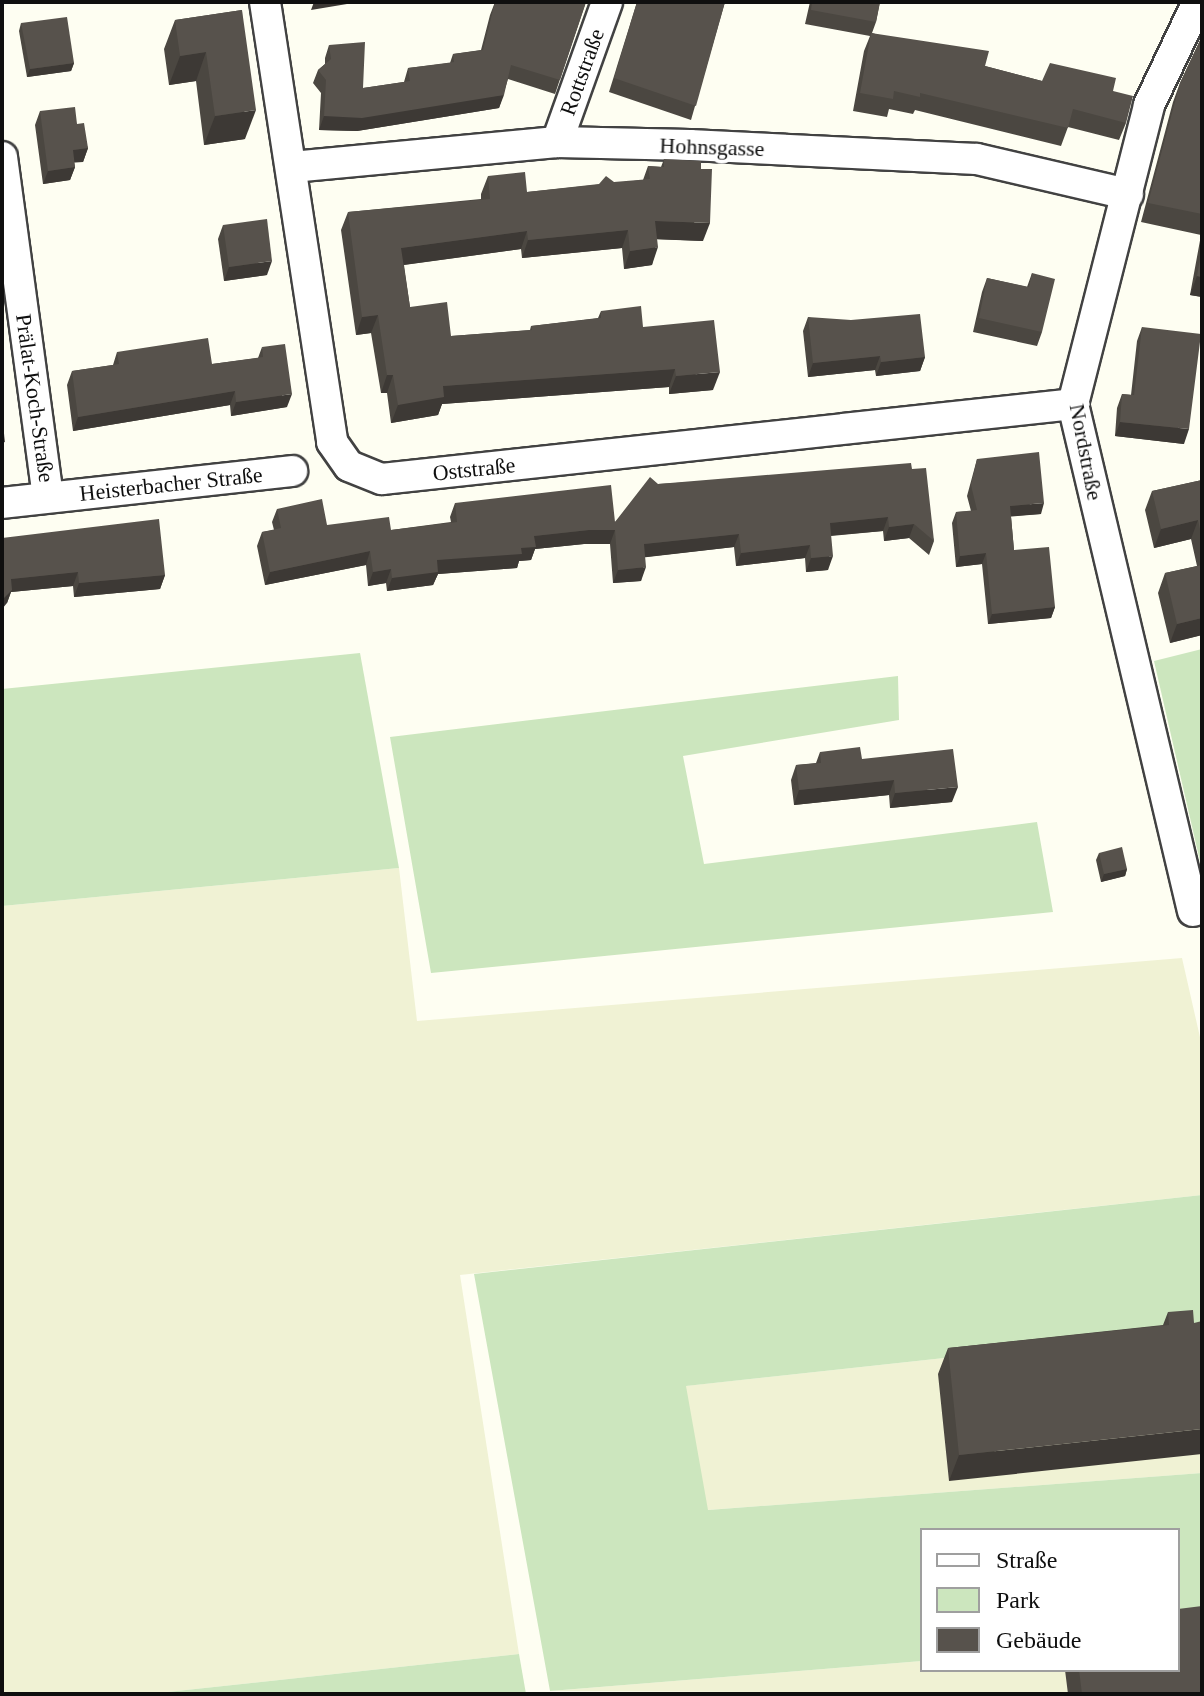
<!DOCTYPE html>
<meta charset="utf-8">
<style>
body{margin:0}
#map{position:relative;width:1204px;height:1696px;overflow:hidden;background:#fefef2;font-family:Georgia,serif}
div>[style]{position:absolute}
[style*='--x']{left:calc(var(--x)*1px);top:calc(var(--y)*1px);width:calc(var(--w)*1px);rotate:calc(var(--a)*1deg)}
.farmland>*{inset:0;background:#f0f2d4}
.green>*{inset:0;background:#cce6be}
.roads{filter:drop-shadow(2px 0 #424242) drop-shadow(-2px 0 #424242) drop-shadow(0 2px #424242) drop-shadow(0 -2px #424242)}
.minor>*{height:30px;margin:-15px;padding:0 15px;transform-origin:15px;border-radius:15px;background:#fff}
.wall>*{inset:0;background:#4b4741}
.shaded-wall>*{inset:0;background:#3d3935}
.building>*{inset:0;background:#57524c}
span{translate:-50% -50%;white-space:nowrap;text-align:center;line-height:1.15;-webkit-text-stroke:8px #fff;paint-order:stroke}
.street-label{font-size:22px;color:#0f0f0f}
.frame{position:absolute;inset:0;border:4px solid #0f0f0f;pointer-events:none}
.legend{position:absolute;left:920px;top:1528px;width:260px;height:144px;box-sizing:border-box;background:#fff;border:2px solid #9f9f9f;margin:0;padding:10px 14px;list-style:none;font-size:24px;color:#0f0f0f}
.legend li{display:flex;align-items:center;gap:16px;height:40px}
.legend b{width:40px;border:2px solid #9f9f9f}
</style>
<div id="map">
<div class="farmland">
<div style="clip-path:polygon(399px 868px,417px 1021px,1182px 958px,1202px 1046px,1202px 1195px,460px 1275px,519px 1654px,149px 1694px,2px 1694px,2px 906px)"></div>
<div style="clip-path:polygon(1202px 1330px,1202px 1473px,707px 1510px,685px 1386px)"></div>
<div style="clip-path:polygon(922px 1661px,922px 1670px,1178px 1670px,1202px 1694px,550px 1691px)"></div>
</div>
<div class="green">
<div style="clip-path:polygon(1202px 649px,1202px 870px,1154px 661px)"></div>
<div style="clip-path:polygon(360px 653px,399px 868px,2px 906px,2px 689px)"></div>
<div style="clip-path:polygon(898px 676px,899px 720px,683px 756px,704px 864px,1037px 822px,1053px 912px,431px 973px,390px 737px)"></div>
<div style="clip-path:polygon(1202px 1195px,1202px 1330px,686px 1386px,708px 1510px,1202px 1473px,1202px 1632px,1178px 1634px,1178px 1530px,922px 1530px,922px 1661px,550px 1691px,474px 1274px)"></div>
<div style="clip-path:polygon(519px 1654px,526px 1694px,149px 1694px)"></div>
</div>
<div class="roads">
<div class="minor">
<div style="--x:265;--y:2;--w:445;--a:81.3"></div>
<div style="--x:332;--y:442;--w:29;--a:55"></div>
<div style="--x:349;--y:466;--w:35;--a:22"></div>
<div style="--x:382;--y:479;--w:695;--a:-6.19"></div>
<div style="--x:557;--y:142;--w:149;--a:-70.3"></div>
<div style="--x:2;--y:157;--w:342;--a:82.3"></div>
<div style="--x:292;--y:167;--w:266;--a:-5.4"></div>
<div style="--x:557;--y:142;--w:133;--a:1.3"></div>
<div style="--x:690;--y:145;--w:287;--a:2.8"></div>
<div style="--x:977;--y:159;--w:155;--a:13.1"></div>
<div style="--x:2;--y:503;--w:292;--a:-6.3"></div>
<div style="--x:1193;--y:911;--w:521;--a:-103.32"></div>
<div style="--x:1073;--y:404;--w:309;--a:-75.7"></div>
<div style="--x:1149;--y:105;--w:114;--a:-64.6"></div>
</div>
</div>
<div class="wall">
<div style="clip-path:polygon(495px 2px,586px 2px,555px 94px,508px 79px,499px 108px,357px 131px,319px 130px,321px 93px,313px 83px,318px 70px,325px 64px,325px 58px,329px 45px,363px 88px,404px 82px,408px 68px,450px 63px,453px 54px,481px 50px,490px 15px)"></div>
<div style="clip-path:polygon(637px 2px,725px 2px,691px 120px,609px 92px)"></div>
<div style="clip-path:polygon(810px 2px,880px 2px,876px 22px,872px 33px,985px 66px,1042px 81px,1113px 91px,1126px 123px,1119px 140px,1068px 127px,1061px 146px,915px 110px,913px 114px,889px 109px,887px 117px,853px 111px,864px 51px,870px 36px,805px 24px)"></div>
<div style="clip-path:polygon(242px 10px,245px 139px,204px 145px,196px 81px,169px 85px,164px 49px,175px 20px)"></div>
<div style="clip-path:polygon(21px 23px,74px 63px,71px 71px,27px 77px,19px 31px)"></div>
<div style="clip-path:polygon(1202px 36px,1202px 297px,1190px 295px,1201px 235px,1141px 222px,1173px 102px,1180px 83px)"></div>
<div style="clip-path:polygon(40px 111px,77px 124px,88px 148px,83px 162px,74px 162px,75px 167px,70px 180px,43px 184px,35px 125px)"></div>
<div style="clip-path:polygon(664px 159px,703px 241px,657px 239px,652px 265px,624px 269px,622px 248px,522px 258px,521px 249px,404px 265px,410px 307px,451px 336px,530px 330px,531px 326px,598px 318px,601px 311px,643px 327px,713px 390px,669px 394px,669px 387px,442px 404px,438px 415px,391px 423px,387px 393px,381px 393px,371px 333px,356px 335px,341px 230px,348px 212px,481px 199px,481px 194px,488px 176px,527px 192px,643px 180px,648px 166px,661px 167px)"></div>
<div style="clip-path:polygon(223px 225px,267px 275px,224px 281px,218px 239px)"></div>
<div style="clip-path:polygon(1032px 273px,1042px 332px,1037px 346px,973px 332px,982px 292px,987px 278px,1027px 287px)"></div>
<div style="clip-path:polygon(808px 317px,925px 357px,920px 371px,876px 376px,875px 370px,808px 377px,803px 331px)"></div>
<div style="clip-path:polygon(1142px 327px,1184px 444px,1115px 436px,1117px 408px,1122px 394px,1131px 395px,1137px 341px)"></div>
<div style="clip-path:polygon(262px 347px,287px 407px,231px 416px,230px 405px,73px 431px,67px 385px,72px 371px,113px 365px,117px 352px,212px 364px,258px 358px)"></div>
<div style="clip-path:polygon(977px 459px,1041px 514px,1011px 516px,1014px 550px,1055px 607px,1051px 618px,988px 624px,982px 564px,956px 567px,952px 523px,956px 512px,971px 511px,967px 496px)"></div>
<div style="clip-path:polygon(912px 469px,934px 541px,929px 555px,909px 538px,884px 541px,883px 531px,831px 536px,828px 570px,806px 572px,805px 558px,736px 566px,734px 547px,645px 557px,641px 581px,613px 583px,610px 544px,584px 544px,535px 549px,531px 560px,519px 561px,517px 568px,438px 574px,433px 585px,387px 591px,386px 583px,368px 586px,366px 565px,265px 585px,257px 546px,262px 532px,274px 530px,272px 522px,277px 509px,327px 525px,391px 530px,451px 522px,450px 517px,455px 503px,615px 522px,658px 484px)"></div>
<div style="clip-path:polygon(1202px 480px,1202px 635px,1170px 643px,1158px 593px,1165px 573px,1197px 566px,1191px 539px,1154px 548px,1145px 510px,1152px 491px)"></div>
<div style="clip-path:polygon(2px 538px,165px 575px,160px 589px,74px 597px,73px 586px,11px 592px,7px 603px)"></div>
<div style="clip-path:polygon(820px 752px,862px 759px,952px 802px,890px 808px,889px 795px,794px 805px,791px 780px,796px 765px,816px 763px)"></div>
<div style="clip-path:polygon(1099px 853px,1127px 869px,1125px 876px,1101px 882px,1096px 860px)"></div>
<div style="clip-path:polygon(1168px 1312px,1194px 1323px,949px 1481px,938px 1374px,948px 1348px,1163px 1325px)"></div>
<div style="clip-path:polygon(1065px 1670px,1178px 1670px,1202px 1694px,1068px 1694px)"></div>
</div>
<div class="shaded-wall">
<div style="clip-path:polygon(314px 2px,359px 2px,311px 10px)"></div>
<div style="clip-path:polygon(206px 52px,196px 81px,169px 85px,180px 56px)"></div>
<div style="clip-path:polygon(74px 63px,71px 71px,27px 77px,30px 69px)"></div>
<div style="clip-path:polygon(504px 95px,499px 108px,357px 131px,319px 130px,324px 116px)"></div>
<div style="clip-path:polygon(256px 110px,245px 139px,204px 145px,215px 116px)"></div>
<div style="clip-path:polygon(88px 148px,83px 162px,68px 163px,73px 150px)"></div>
<div style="clip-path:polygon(75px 167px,70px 180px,43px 184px,48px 171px)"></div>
<div style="clip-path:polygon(655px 221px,710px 223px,703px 241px,649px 239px)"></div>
<div style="clip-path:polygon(628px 230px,622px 248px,522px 258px,528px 240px)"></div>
<div style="clip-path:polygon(527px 231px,521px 249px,395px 266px,401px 248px)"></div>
<div style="clip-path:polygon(658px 247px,652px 265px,624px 269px,630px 251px)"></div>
<div style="clip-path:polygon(272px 261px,267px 275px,224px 281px,229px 267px)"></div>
<div style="clip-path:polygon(1197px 276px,1202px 277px,1202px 297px,1190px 295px)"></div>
<div style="clip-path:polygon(378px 315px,371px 333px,356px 335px,362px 317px)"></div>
<div style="clip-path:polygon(880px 356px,875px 370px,808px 377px,813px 363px)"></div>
<div style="clip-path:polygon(925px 357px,920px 371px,876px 376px,881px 362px)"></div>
<div style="clip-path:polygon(675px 369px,669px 387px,442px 404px,438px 415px,391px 423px,398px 405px,443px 386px)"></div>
<div style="clip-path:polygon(720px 372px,713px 390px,669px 394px,676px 376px)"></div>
<div style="clip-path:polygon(387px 375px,393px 375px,387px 393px,381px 393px)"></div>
<div style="clip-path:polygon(235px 391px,230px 405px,73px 431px,78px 417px)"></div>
<div style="clip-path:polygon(292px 394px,287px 407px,231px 416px,236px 402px)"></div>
<div style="clip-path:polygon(1120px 422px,1189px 429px,1184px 444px,1115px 436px)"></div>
<div style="clip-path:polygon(1044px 503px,1041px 514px,1006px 517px,1010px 506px)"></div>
<div style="clip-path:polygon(888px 517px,883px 531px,825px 536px,830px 523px)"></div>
<div style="clip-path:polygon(1198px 520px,1191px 539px,1154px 548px,1161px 529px)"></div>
<div style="clip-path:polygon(914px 524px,909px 538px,884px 541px,889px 527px)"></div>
<div style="clip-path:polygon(589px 530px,615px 530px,610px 544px,584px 544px,535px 549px,531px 560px,519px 561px,517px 568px,438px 574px,433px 585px,387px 591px,392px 578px,437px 560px,521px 548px,534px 536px)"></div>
<div style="clip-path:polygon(739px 534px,734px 547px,639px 558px,644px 544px)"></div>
<div style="clip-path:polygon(810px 545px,805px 558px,736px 566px,741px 553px)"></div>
<div style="clip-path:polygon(370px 551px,366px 565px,265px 585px,270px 572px)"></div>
<div style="clip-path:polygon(986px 553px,982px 564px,956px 567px,960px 556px)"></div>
<div style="clip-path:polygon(833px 556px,828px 570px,806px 572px,811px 558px)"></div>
<div style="clip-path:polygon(646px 567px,641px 581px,613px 583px,618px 570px)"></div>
<div style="clip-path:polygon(391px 569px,386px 583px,368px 586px,373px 572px)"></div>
<div style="clip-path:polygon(78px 572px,73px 586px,11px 592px,7px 603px,2px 609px,2px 600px,11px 579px)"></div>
<div style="clip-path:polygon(165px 575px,160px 589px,74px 597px,79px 583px)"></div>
<div style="clip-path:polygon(1055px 607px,1051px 618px,988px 624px,992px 614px)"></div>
<div style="clip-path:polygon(1202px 618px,1202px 635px,1170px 643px,1177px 624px)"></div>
<div style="clip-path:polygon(894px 780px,889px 795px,794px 805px,799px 790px)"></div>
<div style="clip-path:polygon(958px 787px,952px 802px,890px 808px,895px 793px)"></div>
<div style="clip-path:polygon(1127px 869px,1125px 876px,1101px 882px,1104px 874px)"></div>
<div style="clip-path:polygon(1202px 1429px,1202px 1454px,949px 1481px,959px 1455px)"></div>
</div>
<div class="building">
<div style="clip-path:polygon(495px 2px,586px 2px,560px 80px,511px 65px,504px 95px,362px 118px,324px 116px,326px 80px,318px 70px,331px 59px,329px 45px,365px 42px,363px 88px,410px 81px,408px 68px,454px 62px,453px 54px,483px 50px)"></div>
<div style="clip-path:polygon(637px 2px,725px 2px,696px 106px,614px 78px)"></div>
<div style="clip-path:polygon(812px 2px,880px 2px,876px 22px,811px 10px)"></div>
<div style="clip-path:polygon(242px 10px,256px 110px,215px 116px,206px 52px,180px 56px,175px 20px)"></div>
<div style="clip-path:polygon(67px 17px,74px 63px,30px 69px,21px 23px)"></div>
<div style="clip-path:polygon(871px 33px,989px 51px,985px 66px,1042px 81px,1050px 63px,1116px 78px,1113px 91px,1133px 96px,1126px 123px,1073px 109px,1068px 128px,920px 93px,920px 97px,894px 91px,893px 99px,860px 93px)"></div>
<div style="clip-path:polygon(1202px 36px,1202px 214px,1148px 203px,1180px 83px)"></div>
<div style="clip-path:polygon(75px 107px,77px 124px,84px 123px,88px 148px,73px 150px,75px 167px,48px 171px,40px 111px)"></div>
<div style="clip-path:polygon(664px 159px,701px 161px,701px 169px,712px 169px,710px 223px,655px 221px,658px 247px,630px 251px,628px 230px,528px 240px,527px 231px,401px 248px,410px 307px,447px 302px,451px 336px,532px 330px,531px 326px,601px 318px,601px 311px,641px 306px,643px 327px,714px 320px,720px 372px,676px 376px,675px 369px,443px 386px,444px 397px,398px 405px,393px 375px,387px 375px,378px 315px,362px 317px,348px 212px,490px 199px,488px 176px,525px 172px,527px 192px,599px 184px,606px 176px,614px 182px,650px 179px,648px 166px,664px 167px)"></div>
<div style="clip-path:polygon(267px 219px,272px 261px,229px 267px,223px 225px)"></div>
<div style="clip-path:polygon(1202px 248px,1202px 277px,1197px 276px)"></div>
<div style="clip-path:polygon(1032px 273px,1055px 279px,1042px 332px,979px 318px,987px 278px,1029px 287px)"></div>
<div style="clip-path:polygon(920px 314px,925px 357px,881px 362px,880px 356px,813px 363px,808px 317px,851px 320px)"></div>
<div style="clip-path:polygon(1142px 327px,1201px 334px,1189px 429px,1120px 422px,1122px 394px,1134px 395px)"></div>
<div style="clip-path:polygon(208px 338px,212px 364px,263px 357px,262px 347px,285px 344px,292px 394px,236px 402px,235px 391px,78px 417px,72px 371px,119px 364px,117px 352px)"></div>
<div style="clip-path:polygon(2px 417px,5px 442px,2px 443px)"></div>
<div style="clip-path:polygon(1039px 452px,1044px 503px,1010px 506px,1014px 550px,1049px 547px,1055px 607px,992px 614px,986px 553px,960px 556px,956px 512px,977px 510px,971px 485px,977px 459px)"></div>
<div style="clip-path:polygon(911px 463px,912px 469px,926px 468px,934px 541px,914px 524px,889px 527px,888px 517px,830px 523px,833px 556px,811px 558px,810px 545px,741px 553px,739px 534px,644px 544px,646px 567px,618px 570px,615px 530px,589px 530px,534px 536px,536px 547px,521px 548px,522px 554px,437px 560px,438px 572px,392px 578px,391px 569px,373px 572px,370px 551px,270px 572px,262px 532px,281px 528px,277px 509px,322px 499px,327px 525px,389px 517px,391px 530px,457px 522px,455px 503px,611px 485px,615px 522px,650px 477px,658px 484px)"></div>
<div style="clip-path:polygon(1202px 480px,1202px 539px,1198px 520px,1161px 529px,1152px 491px)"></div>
<div style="clip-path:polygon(159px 519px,165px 575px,79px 583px,78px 572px,11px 579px,12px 590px,2px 600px,2px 538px)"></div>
<div style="clip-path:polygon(1202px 565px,1202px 618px,1177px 624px,1165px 573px)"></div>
<div style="clip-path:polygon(860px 747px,862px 759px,953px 749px,958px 787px,895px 793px,894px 780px,799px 790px,796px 765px,821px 763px,820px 752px)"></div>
<div style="clip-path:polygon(1122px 847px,1127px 869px,1104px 874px,1099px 853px)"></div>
<div style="clip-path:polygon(1193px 1310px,1194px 1323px,1202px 1321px,1202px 1429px,959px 1455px,948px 1348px,1169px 1325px,1168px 1312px)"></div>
<div style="clip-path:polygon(1202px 1606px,1202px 1694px,1082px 1694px,1079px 1670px,1178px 1670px,1178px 1609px)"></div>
</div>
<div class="street-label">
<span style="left:582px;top:72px;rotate:-70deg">Rottstraße</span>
<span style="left:712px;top:147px;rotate:2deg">Hohnsgasse</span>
<span style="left:35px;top:398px;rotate:82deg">Prälat-Koch-Straße</span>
<span style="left:1086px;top:452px;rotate:79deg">Nordstraße</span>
<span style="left:474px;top:469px;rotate:-6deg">Oststraße</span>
<span style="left:171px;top:484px;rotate:-6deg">Heisterbacher Straße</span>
</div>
<div class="frame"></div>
<ul class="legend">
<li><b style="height:10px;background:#fff"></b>Straße</li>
<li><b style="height:22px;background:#cce6be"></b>Park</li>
<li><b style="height:22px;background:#57524c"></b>Gebäude</li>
</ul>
</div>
